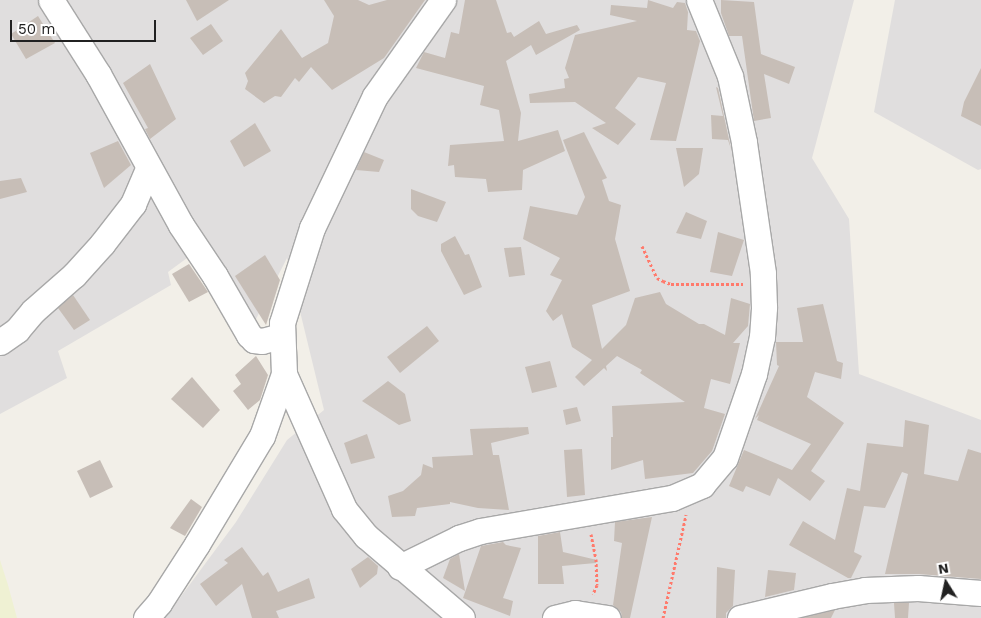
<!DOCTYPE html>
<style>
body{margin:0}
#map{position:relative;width:981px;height:618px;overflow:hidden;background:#f2efe8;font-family:"Work Sans",sans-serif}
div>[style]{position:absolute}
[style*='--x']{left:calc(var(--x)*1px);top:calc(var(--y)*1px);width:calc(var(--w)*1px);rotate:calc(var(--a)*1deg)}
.residential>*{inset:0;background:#e0dede}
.farmland>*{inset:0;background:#eff1d3}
.building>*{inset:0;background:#c7beb7}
.path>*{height:3px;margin-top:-1.5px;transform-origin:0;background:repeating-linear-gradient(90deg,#ff7a6c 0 2.5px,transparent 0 5px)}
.roads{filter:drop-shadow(1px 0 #a8a8a8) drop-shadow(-1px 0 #a8a8a8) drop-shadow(0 1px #a8a8a8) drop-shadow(0 -1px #a8a8a8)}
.minor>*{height:25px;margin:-12.5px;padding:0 12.5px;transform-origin:12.5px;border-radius:12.5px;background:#fff}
span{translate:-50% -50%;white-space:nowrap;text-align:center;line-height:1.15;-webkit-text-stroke:4.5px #fff;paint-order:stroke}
.north{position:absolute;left:921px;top:558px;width:50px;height:50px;-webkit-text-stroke:4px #fff;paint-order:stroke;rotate:350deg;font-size:14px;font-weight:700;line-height:20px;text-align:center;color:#212121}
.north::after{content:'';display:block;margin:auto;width:18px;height:22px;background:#212121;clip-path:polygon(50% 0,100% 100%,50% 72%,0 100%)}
.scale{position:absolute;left:10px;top:20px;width:146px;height:22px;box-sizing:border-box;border:2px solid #212121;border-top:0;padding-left:6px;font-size:15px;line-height:18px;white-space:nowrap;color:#212121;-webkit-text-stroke:4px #fff;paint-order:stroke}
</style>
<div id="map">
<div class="residential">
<div style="clip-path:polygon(0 0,854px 0,812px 158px,849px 219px,859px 374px,981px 420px,981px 618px,165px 618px,236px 522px,287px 440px,324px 410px,287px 258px,254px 323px,198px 250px,168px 272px,171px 285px,58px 351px,67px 378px,0 414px)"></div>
<div style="clip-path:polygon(895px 0,981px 0,981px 169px,978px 170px,874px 112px)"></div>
</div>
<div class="farmland">
<div style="clip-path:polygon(0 560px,8px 585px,17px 618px,0 618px)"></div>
</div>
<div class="building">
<div style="clip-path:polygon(186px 0,229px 0,197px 21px)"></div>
<div style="clip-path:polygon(324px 0,358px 0,369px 5px,387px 0,425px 0,384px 58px,332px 90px,311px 67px,299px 82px,295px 78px,281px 97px,275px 96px,264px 103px,245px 89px,248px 81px,245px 73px,281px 29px,302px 58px,328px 43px,334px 16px)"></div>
<div style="clip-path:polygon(465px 0,496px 0,507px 33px,511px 32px,514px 37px,539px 21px,546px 34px,577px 25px,580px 30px,536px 55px,531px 45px,506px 61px,521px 113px,518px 141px,558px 130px,565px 151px,523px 170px,522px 190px,488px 192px,486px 179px,455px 177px,454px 165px,448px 166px,450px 145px,504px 141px,499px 110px,480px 105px,484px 86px,416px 68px,424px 52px,445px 58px,451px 32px,459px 34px)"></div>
<div style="clip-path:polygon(648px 0,673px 8px,677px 2px,685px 3px,688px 12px,687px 30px,696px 31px,700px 41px,676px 141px,650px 140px,666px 83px,638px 77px,615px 108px,636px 124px,618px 145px,592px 128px,606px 123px,575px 102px,530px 103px,529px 94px,565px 88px,564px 79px,569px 78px,565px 68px,575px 35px,637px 21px,610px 15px,611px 5px,647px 8px)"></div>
<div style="clip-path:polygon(721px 0,754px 2px,761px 54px,795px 67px,789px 84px,764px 74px,771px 118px,754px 121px,742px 36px,729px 36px,721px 13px)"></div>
<div style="clip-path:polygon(38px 16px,55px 43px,26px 59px,11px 34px)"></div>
<div style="clip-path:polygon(211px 24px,223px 41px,203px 55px,190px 38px)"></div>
<div style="clip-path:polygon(150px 64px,176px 119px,150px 139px,145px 129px,148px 128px,123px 83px)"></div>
<div style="clip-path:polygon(981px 68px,981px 126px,961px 116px,964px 102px)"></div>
<div style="clip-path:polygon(716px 87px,718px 88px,731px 149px,728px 140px,712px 139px,711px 115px,723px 116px)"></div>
<div style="clip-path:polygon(255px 123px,271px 151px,244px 167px,230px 141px)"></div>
<div style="clip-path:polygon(584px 132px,607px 178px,602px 180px,609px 201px,621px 205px,615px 239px,630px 291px,592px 305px,602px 349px,626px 325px,635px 298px,660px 292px,666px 304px,699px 324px,704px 324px,725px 335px,731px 298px,750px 304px,748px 326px,733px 343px,740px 343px,730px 384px,711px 379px,704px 408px,725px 414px,712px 451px,693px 473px,645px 479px,643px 460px,611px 470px,611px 437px,613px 437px,612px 406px,685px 402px,640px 373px,642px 370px,617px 356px,606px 366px,607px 371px,604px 368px,584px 386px,575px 377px,592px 360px,572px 347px,562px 314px,553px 321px,546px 311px,562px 280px,550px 275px,560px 258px,523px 239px,530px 206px,577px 215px,585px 197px,563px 140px)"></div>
<div style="clip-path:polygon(118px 141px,131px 165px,104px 188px,90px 153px)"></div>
<div style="clip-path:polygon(676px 148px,703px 148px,699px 174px,684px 187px)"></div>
<div style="clip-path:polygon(364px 152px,384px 160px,379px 172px,356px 170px)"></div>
<div style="clip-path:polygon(21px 178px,27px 192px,0 199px,0 181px)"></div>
<div style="clip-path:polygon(411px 189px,446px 202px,437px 222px,418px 216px,411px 209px)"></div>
<div style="clip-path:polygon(686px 212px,707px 221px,701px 239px,676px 233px)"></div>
<div style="clip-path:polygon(718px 232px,744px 240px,732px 276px,710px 272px)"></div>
<div style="clip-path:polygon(455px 236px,465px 255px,469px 254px,482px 287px,464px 295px,441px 251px,441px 244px)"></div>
<div style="clip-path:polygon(521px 247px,525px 275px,509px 277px,504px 248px)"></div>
<div style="clip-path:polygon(265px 255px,280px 280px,266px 325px,235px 276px)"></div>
<div style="clip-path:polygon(189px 264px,208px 292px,189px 302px,172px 274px)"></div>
<div style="clip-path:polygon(73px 295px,90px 320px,74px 330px,58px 308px)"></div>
<div style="clip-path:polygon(823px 304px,837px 361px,843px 363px,841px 379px,815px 372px,807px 397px,844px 423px,811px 471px,825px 481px,810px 501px,778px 478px,770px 496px,746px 486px,743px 492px,729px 486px,744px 450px,792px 470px,811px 444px,757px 420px,759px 415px,755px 419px,779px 366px,777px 365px,776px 342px,803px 342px,797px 308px)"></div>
<div style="clip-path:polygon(427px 326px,439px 341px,400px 373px,387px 357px)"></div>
<div style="clip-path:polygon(256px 356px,268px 375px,260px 400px,248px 410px,233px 391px,241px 384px,235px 375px)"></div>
<div style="clip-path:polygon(550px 361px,557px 387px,532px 393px,525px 367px)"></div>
<div style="clip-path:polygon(192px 377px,220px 410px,203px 428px,171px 399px)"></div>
<div style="clip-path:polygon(388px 381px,405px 394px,411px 421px,399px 425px,362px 401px)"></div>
<div style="clip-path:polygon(577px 407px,581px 421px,566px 425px,563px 410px)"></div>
<div style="clip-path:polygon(905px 420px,929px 425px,924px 474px,958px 481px,968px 449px,981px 453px,981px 579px,919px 574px,885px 574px,908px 474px,902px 472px,885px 508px,864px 506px,854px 552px,862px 556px,851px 578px,848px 578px,789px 545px,803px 521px,835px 540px,847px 488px,860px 491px,867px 443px,903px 447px)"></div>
<div style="clip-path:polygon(528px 427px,529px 434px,491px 443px,493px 455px,499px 455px,509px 510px,478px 508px,450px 502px,450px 504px,417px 508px,415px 516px,392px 517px,388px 496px,403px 491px,421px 475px,423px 464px,433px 468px,432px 457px,473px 455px,470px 429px)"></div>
<div style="clip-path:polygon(367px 434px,375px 458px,351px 464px,344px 443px)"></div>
<div style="clip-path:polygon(582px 449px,585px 495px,567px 497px,564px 450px)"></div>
<div style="clip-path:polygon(100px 460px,113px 487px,90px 498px,77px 471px)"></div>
<div style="clip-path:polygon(191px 499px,202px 507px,185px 536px,170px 528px)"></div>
<div style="clip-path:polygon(652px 517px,630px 618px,622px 618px,621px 612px,613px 605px,622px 543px,614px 541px,615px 522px)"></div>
<div style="clip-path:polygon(560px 532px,563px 552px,597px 560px,596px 563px,562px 566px,564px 584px,538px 584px,538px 536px)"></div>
<div style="clip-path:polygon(503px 542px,506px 545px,521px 548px,503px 598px,513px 601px,510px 616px,463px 598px,481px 546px)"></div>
<div style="clip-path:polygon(242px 547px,263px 576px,268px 572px,278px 592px,309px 578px,315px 598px,276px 611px,279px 618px,252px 618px,242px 584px,216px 606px,200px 584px,228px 563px,224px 560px)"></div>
<div style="clip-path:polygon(459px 554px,465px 591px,443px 578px,450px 559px)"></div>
<div style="clip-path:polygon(368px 557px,378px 566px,377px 574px,360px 588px,351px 569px)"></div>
<div style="clip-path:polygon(717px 567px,735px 570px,733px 606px,726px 613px,726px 618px,716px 618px)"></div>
<div style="clip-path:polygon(768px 570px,796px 573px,794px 590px,765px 597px)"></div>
<div style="clip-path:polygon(894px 603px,909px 603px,908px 618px,895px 618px)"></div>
<div style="clip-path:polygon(835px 610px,831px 618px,802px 618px)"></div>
</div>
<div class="path">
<div style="--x:642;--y:246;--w:35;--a:65"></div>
<div style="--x:657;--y:278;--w:7;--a:27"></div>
<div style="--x:663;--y:281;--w:9;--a:21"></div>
<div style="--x:671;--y:284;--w:72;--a:0"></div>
<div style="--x:591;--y:534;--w:25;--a:79"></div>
<div style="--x:596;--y:559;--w:26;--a:88"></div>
<div style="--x:597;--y:585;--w:10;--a:114"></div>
<div style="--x:663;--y:618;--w:106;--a:-77.4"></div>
</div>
<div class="roads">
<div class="minor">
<div style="--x:51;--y:0;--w:88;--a:57.6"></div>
<div style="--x:98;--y:74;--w:172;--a:61.2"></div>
<div style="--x:181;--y:225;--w:61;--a:56.3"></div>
<div style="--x:215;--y:276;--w:68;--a:60"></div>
<div style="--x:249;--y:335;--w:7;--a:45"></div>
<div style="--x:254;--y:340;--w:8;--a:7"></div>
<div style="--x:262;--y:341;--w:20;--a:-15"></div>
<div style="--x:0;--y:342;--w:21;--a:-35"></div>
<div style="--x:17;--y:330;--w:25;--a:-50"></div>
<div style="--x:33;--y:311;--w:55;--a:-41.3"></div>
<div style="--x:74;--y:275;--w:42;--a:-47.9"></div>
<div style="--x:102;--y:244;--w:51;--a:-52.2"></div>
<div style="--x:133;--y:204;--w:38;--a:-67"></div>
<div style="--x:284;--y:374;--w:148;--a:66"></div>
<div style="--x:344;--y:509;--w:35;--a:51"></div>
<div style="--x:366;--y:536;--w:126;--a:40.5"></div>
<div style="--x:400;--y:567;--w:66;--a:-26.2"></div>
<div style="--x:459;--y:538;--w:22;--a:-18"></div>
<div style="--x:480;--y:531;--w:195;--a:-9.8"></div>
<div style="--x:672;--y:498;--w:33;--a:-23"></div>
<div style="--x:702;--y:485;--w:35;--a:-50"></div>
<div style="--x:725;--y:458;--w:89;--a:-71"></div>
<div style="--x:754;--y:374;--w:38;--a:-78"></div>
<div style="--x:762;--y:337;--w:30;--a:-86"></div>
<div style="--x:764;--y:307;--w:34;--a:-92"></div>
<div style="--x:763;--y:273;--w:132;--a:-98.3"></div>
<div style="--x:744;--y:142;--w:67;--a:-102"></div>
<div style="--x:730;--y:76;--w:82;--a:-112.2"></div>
<div style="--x:146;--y:618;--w:20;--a:-49"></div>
<div style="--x:159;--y:603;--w:70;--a:-57.2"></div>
<div style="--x:197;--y:544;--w:126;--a:-59"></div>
<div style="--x:262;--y:436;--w:66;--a:-70.5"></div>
<div style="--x:284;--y:374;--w:51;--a:-92.2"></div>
<div style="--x:282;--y:323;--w:100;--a:-72.5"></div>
<div style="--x:312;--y:228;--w:146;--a:-64.5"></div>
<div style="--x:375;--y:96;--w:118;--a:-54.7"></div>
<div style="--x:555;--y:618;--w:21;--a:-14"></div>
<div style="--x:575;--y:613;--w:33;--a:9"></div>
<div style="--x:740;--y:618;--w:95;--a:-13.4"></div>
<div style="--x:832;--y:596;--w:34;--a:-10"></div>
<div style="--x:865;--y:590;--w:53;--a:-2.2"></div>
<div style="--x:918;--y:588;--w:63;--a:4.5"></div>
</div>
</div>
<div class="north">N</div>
<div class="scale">50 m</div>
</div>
